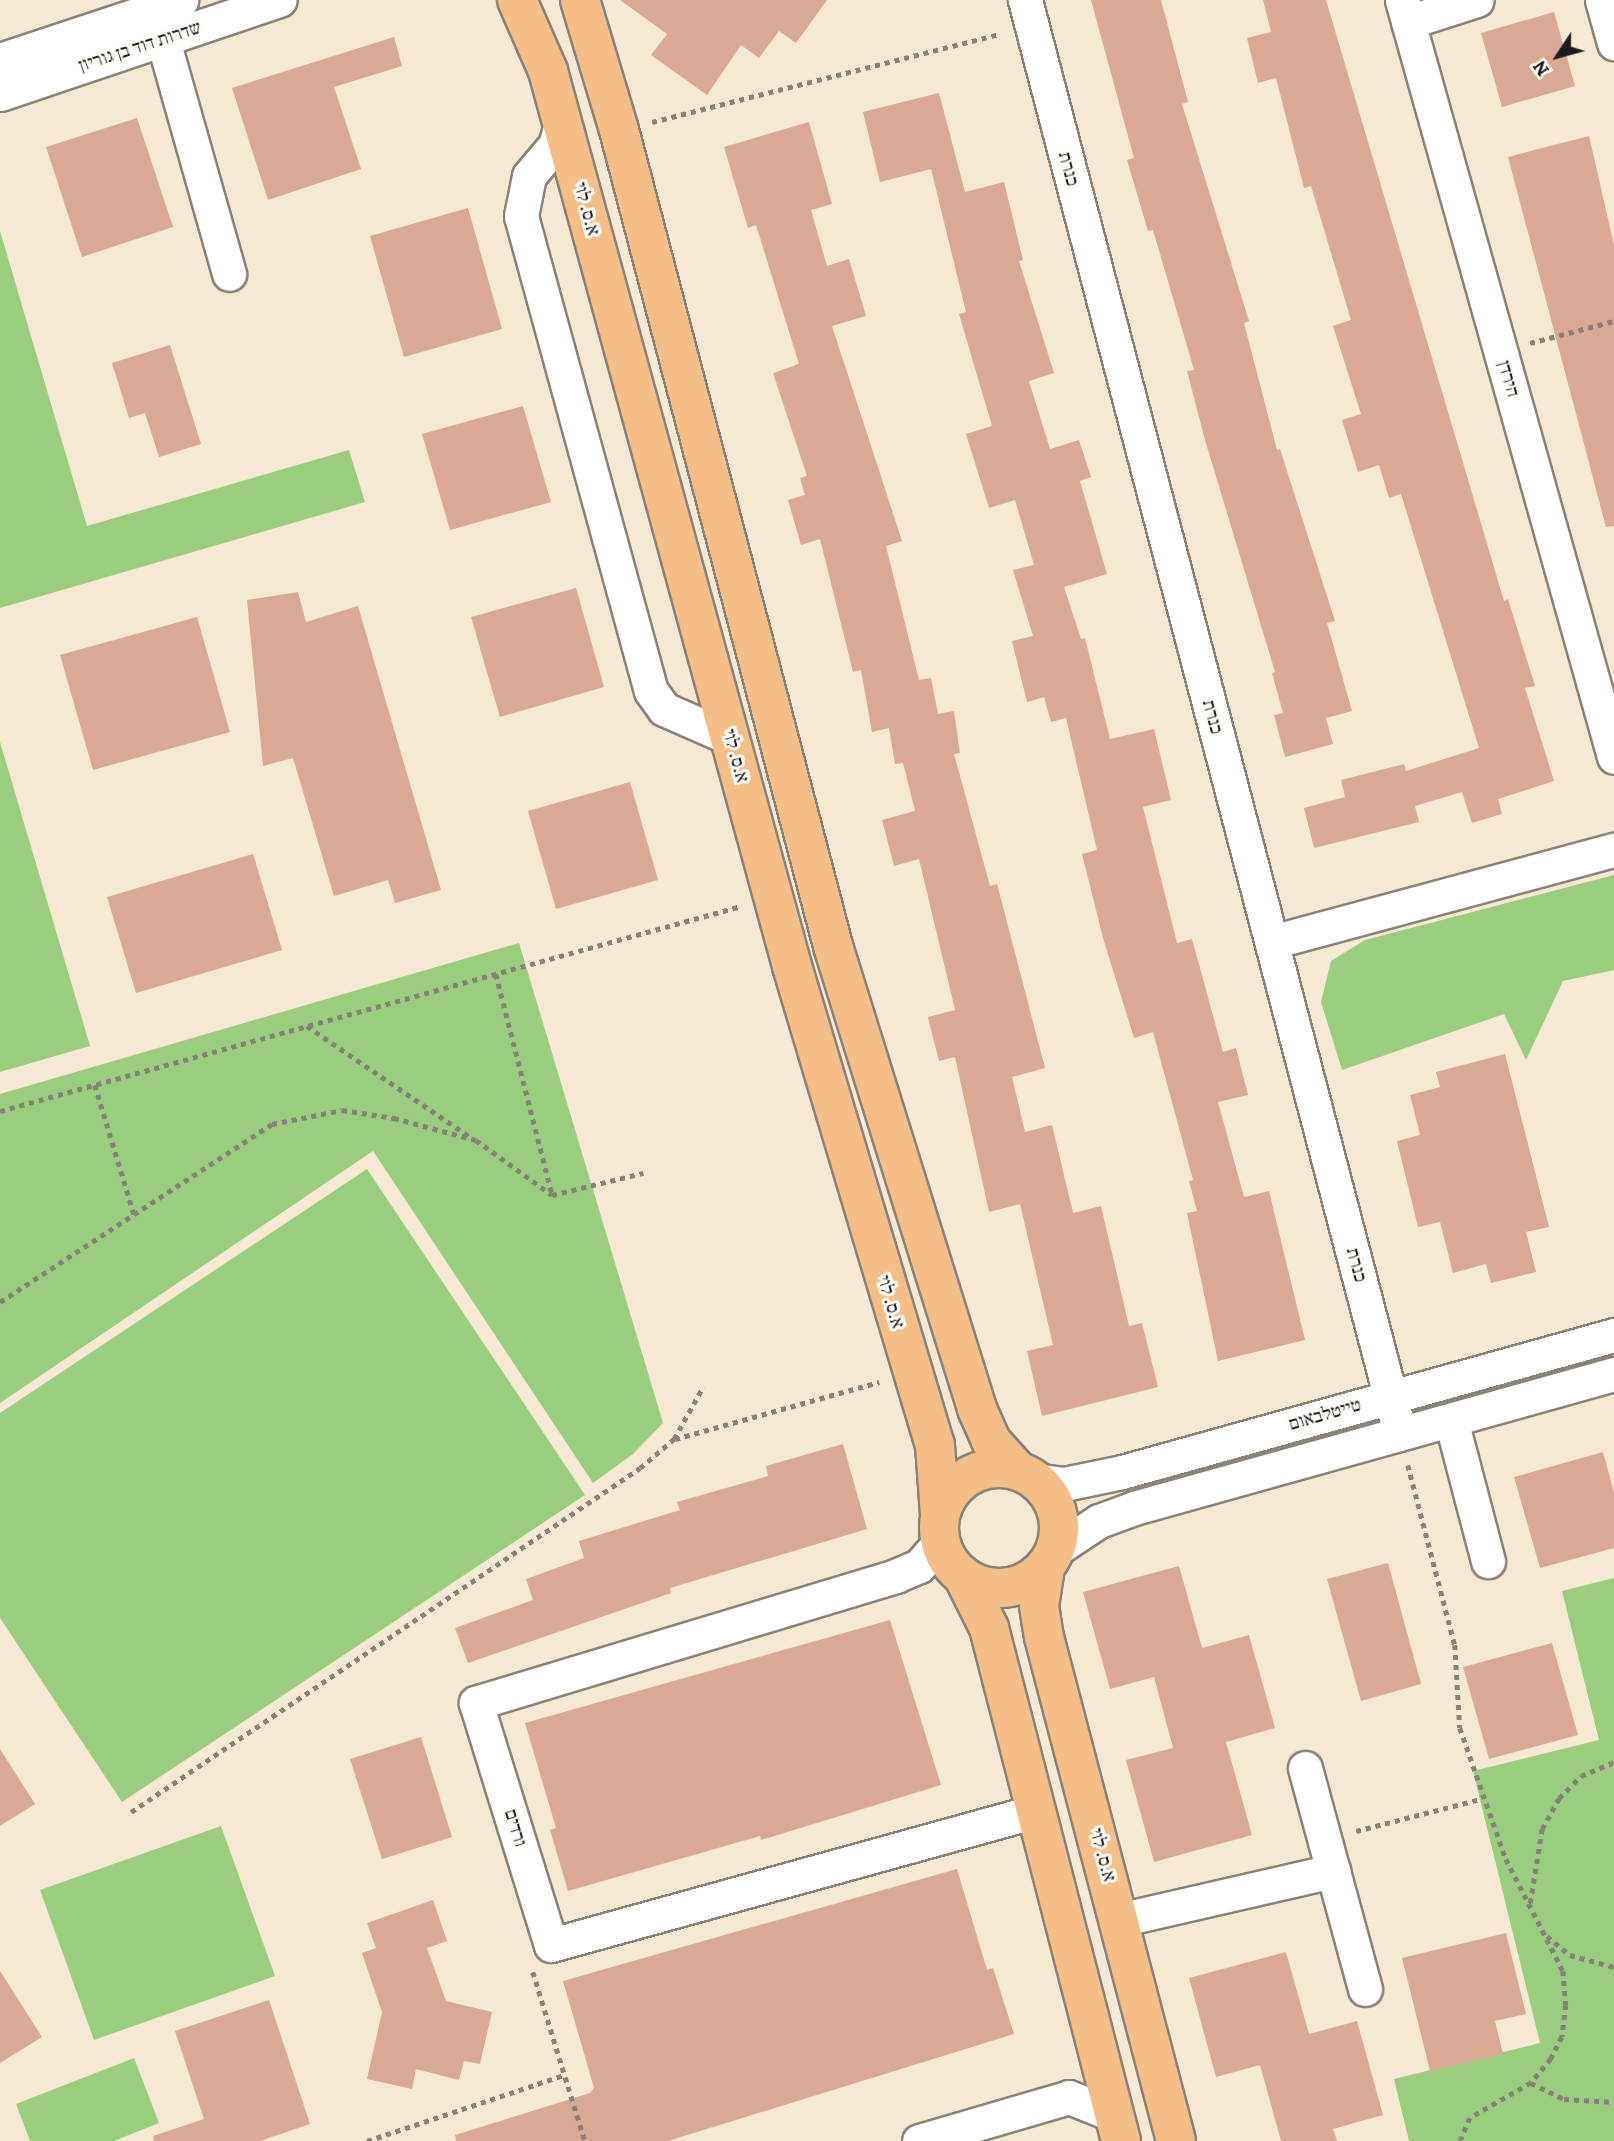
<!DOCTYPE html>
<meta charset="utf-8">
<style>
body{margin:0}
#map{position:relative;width:1614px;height:2141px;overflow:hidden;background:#f6e9d4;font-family:Alegreya,"Frank Ruhl Libre",serif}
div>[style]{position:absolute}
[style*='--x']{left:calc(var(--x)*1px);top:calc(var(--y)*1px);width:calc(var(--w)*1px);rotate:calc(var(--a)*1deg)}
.green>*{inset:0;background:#9ace7e}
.building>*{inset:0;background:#d9a995}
.path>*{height:4.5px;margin-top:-2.25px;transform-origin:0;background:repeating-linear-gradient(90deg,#898278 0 5px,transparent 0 10px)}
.roads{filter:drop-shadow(2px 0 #898278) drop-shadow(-2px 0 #898278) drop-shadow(0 2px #898278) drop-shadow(0 -2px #898278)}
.minor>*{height:33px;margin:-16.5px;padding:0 16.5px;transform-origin:16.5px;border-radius:16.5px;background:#fff}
.major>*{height:38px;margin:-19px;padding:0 19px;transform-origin:19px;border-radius:19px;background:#f6be87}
.major>.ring{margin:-19px;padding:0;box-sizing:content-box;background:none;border:38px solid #f6be87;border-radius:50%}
span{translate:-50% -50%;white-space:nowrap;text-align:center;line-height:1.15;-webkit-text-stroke:6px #fdfcf7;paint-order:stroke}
.street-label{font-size:19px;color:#1c1c1c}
.north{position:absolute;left:1523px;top:21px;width:70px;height:70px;-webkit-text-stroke:5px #fdfcf7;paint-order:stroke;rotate:234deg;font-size:19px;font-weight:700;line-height:28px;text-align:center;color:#1c1c1c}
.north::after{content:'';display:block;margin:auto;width:24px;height:32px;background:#1c1c1c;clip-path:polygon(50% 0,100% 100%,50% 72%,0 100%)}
</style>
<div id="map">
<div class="green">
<div style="clip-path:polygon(0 231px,87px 526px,349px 450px,365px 502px,0 608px)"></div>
<div style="clip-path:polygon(0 742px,90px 1046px,0 1072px)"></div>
<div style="clip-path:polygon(1614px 875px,1614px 970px,1563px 981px,1526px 1060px,1504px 1014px,1342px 1070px,1321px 1002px,1331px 961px,1365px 940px)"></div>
<div style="clip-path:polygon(519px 943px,663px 1423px,633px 1454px,593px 1483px,373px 1151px,0 1403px,0 1094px)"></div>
<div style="clip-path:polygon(367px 1169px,585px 1495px,122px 1802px,0 1618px,0 1413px)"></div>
<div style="clip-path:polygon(1614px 1578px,1614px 2141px,1409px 2141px,1394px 2079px,1540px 2043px,1473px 1771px,1599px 1740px,1562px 1591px)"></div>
<div style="clip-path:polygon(221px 1826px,275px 1976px,94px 2040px,40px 1890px)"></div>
<div style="clip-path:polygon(134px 2058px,159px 2123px,114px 2141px,30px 2141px,16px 2104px)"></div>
</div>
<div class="building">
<div style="clip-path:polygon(620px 0,827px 0,796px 43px,779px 31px,759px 58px,741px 45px,707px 95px,651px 55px,667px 34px)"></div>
<div style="clip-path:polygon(1091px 0,1161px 0,1188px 102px,1182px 104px,1249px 321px,1244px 323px,1277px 450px,1280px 449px,1335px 621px,1327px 623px,1352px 711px,1326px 718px,1333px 744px,1285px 757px,1274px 715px,1283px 713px,1272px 673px,1275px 672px,1205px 440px,1187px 371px,1194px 370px,1153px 230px,1148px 231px,1127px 160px,1134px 158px)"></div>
<div style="clip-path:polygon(1263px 0,1326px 0,1504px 601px,1508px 599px,1535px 686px,1525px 688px,1554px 781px,1498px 799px,1502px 814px,1472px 823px,1462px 792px,1415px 806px,1419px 822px,1314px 848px,1304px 808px,1345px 797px,1341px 780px,1404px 764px,1406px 771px,1479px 748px,1401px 494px,1389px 498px,1379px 465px,1358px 472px,1342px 420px,1361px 414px,1333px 326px,1351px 320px,1311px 186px,1304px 188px,1276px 78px,1258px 83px,1247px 38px,1271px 32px)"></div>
<div style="clip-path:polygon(1554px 12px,1575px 86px,1502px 107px,1481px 33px)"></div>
<div style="clip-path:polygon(394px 37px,402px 66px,334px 87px,361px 169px,268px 200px,232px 88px)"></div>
<div style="clip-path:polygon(939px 93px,965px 192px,1004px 182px,1023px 260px,1019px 261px,1054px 373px,1029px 381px,1050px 449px,1079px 440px,1091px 477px,1080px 481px,1107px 574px,1064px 587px,1081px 639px,1085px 638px,1110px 739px,1154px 729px,1171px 800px,1143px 807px,1177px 943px,1192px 939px,1223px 1052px,1236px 1048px,1248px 1095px,1218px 1102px,1244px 1197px,1269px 1191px,1305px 1340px,1218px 1361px,1187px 1213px,1197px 1211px,1189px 1181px,1193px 1180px,1153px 1032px,1134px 1038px,1103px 938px,1082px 854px,1097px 850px,1066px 718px,1051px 722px,1044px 697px,1027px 702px,1012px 641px,1033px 636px,1013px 570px,1034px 565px,1015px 500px,989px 508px,966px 434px,992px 426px,959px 314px,966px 312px,931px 169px,880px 182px,863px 112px)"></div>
<div style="clip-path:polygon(137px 118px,173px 227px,82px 257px,46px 147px)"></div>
<div style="clip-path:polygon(809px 122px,832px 204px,811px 210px,827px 266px,849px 259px,866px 316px,832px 326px,902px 541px,886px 546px,919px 680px,931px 678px,938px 714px,954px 711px,960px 753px,954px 754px,990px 886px,997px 884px,1045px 1068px,1012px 1077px,1025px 1132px,1052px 1125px,1073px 1213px,1101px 1206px,1129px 1326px,1142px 1323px,1158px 1387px,1042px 1416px,1027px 1351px,1053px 1345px,1020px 1204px,989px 1212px,955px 1057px,939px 1061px,928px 1017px,955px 1010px,919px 859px,894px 866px,882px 820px,915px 811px,903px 763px,895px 764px,889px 728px,872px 732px,861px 670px,853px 672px,820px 539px,801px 545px,788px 500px,805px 495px,800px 478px,807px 476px,773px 373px,799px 364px,756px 225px,748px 228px,724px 147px)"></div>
<div style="clip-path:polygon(1589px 136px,1614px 245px,1614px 526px,1606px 527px,1508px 157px)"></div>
<div style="clip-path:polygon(468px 208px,502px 329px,404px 357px,370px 236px)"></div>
<div style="clip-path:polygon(170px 345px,201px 444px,159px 457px,145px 413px,129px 418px,112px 363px)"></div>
<div style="clip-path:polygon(523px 406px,551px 502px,450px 530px,422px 434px)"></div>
<div style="clip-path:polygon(576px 588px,604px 687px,500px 717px,471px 617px)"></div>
<div style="clip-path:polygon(298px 592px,306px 622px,358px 606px,441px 890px,395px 903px,388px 880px,334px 896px,293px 758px,263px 766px,247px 600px)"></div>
<div style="clip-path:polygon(197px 617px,230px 732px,93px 770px,60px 655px)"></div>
<div style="clip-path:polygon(630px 782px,658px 880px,556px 909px,528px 811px)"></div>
<div style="clip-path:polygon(253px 854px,282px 950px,136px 993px,107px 897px)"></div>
<div style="clip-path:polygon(1505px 1054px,1549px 1227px,1526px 1232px,1536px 1272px,1491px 1283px,1486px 1264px,1453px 1273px,1440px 1222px,1418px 1227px,1397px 1141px,1420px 1135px,1410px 1095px,1440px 1087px,1436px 1072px)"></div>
<div style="clip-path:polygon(843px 1444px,867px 1529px,670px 1588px,671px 1593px,468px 1663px,455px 1628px,533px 1600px,526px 1579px,584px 1558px,579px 1541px,680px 1510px,677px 1502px,768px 1476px,766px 1466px)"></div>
<div style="clip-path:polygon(1603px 1452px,1614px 1492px,1614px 1548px,1540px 1568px,1514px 1477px)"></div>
<div style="clip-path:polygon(1388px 1563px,1421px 1684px,1361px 1701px,1327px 1579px)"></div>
<div style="clip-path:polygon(1179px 1566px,1202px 1648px,1249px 1635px,1275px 1728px,1226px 1742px,1252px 1835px,1154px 1862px,1126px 1760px,1173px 1748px,1154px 1677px,1110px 1689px,1083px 1592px)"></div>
<div style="clip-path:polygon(890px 1620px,941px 1785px,761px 1840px,760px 1836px,568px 1891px,550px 1830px,556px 1828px,525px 1723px)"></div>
<div style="clip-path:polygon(1552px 1643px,1578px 1735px,1489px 1759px,1463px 1667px)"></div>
<div style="clip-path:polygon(421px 1737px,452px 1837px,382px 1859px,350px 1759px)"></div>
<div style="clip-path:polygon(0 1749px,35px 1804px,0 1826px)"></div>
<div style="clip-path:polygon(957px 1869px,987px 1970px,993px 1968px,1014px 2034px,668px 2141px,456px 2141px,455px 2135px,590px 2093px,594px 2088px,563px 1981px)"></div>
<div style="clip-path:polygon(433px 1900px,447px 1941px,427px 1948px,446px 2001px,492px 2012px,480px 2064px,464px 2061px,459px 2080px,416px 2069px,412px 2089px,367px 2079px,382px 2012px,362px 1953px,376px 1948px,367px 1923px)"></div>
<div style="clip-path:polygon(1506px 1933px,1526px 2014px,1495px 2021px,1503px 2054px,1430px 2071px,1402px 1958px)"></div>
<div style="clip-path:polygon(1286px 1952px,1309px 2034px,1357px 2021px,1383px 2115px,1333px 2129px,1337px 2141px,1281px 2141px,1260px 2065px,1216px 2077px,1189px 1978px)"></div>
<div style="clip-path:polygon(0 1971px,42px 2037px,0 2063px)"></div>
<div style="clip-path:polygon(269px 2000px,310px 2124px,260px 2141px,154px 2141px,153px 2136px,204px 2119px,175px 2031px)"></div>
</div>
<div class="path">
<div style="--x:652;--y:122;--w:358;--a:-14.2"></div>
<div style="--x:1530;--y:343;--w:87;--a:-14.7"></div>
<div style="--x:496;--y:974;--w:227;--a:75.7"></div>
<div style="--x:307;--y:1026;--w:199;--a:34.2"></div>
<div style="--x:95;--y:1085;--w:135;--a:73.2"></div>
<div style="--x:0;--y:1111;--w:769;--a:-15.46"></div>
<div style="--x:0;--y:1302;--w:325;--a:-33.2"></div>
<div style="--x:272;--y:1124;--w:71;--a:-11.3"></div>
<div style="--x:342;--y:1110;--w:53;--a:8.7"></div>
<div style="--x:394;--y:1118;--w:85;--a:15"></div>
<div style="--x:476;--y:1140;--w:94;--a:35.9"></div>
<div style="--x:552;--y:1195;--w:94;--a:-13.6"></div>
<div style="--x:675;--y:1439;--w:212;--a:-15.6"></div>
<div style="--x:1408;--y:1465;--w:186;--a:75.4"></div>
<div style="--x:1455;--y:1645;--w:83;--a:86.6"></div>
<div style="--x:1460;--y:1728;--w:139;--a:70.7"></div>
<div style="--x:1506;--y:1859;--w:126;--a:63"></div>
<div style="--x:1563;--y:1971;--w:34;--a:85"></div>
<div style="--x:1566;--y:2005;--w:32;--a:97"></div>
<div style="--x:1562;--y:2037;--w:25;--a:117"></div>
<div style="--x:1551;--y:2059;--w:31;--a:130"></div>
<div style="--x:1531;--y:2083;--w:70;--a:150.2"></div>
<div style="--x:1470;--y:2118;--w:25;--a:113"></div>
<div style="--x:131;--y:1812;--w:614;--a:-34.05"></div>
<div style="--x:640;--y:1468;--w:45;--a:-40.5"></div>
<div style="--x:674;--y:1439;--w:60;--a:-60.9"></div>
<div style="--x:1356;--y:1831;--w:129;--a:-14.4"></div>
<div style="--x:1530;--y:1903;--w:75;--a:-80.8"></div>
<div style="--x:1542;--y:1829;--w:35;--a:-61"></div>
<div style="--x:1559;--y:1798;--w:31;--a:-45"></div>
<div style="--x:1581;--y:1776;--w:36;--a:-23"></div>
<div style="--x:1547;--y:1936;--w:30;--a:40"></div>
<div style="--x:1570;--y:1955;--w:46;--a:15.3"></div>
<div style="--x:533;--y:1972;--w:177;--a:72.9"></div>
<div style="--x:1531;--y:2083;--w:37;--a:26"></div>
<div style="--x:1564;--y:2099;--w:50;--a:3.4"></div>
<div style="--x:367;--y:2141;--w:208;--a:-18.5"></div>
</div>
<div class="roads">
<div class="minor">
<div style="--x:1025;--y:0;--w:1482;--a:75.34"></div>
<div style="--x:1402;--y:0;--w:786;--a:74.35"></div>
<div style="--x:1602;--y:0;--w:45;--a:74.4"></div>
<div style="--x:1408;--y:22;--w:72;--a:-17.7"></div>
<div style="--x:163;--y:40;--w:243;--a:74.2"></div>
<div style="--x:0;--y:60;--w:191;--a:-18.3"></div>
<div style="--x:0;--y:94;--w:295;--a:-18.6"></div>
<div style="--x:562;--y:121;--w:25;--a:106"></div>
<div style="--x:555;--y:145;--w:40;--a:130"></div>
<div style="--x:529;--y:176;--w:41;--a:101.3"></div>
<div style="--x:521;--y:216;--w:492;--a:74.7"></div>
<div style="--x:651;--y:691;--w:22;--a:54"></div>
<div style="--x:664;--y:709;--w:72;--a:23.7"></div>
<div style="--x:1272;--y:942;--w:354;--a:-15.1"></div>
<div style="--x:1451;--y:1420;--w:146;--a:75.3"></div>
<div style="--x:1035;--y:1480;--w:29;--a:8"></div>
<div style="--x:1064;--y:1484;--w:59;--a:-11.7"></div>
<div style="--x:1122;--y:1472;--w:511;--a:-15.56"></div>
<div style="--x:940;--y:1542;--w:32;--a:131"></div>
<div style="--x:919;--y:1566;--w:25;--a:157"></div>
<div style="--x:896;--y:1576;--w:439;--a:163.2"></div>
<div style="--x:476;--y:1703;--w:253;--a:72.8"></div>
<div style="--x:551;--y:1945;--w:503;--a:-15.44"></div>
<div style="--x:1055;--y:1550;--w:53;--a:-33.4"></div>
<div style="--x:1099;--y:1521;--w:37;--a:-20"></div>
<div style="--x:1134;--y:1508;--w:498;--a:-15.6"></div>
<div style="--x:1305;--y:1768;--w:229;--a:74.8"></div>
<div style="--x:1119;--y:1920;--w:220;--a:-12.9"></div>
<div style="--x:919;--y:2141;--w:156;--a:-16.3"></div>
<div style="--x:1069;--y:2097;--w:48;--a:21.8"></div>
</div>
<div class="major">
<div style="--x:517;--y:0;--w:77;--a:66.4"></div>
<div style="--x:548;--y:71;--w:928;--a:74.75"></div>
<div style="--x:792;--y:966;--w:500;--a:73.4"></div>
<div style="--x:935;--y:1445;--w:70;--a:85.9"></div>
<div style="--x:580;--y:0;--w:136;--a:73.3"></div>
<div style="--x:619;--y:130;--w:844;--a:75.3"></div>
<div style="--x:833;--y:946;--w:485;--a:72.7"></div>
<div style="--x:977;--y:1409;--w:35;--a:66"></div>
<div style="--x:991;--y:1441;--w:39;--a:48"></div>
<div class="ring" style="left:939px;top:1468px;width:82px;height:82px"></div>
<div style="--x:1045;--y:1568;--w:38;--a:99"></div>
<div style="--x:1039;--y:1606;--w:31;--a:81"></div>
<div style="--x:1044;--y:1637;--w:521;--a:75.32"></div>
<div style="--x:963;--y:1576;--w:58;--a:63.4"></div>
<div style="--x:989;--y:1628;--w:530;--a:75.57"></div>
</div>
</div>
<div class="street-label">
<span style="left:140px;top:47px;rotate:-18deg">שדרות דוד בן גוריון</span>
<span style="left:1068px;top:169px;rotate:75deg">כנרת</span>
<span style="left:586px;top:209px;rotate:75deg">א.ס. לוי</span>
<span style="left:1508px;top:379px;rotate:74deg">הירדן</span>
<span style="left:1212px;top:717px;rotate:75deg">כנרת</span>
<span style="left:735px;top:756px;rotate:75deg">א.ס. לוי</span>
<span style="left:1356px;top:1265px;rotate:75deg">כנרת</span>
<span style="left:890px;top:1302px;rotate:74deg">א.ס. לוי</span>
<span style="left:1325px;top:1415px;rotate:-16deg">טייטלבאום</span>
<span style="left:515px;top:1828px;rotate:73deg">ורדים</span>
<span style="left:1102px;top:1855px;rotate:75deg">א.ס. לוי</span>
</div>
<div class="north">N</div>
</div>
